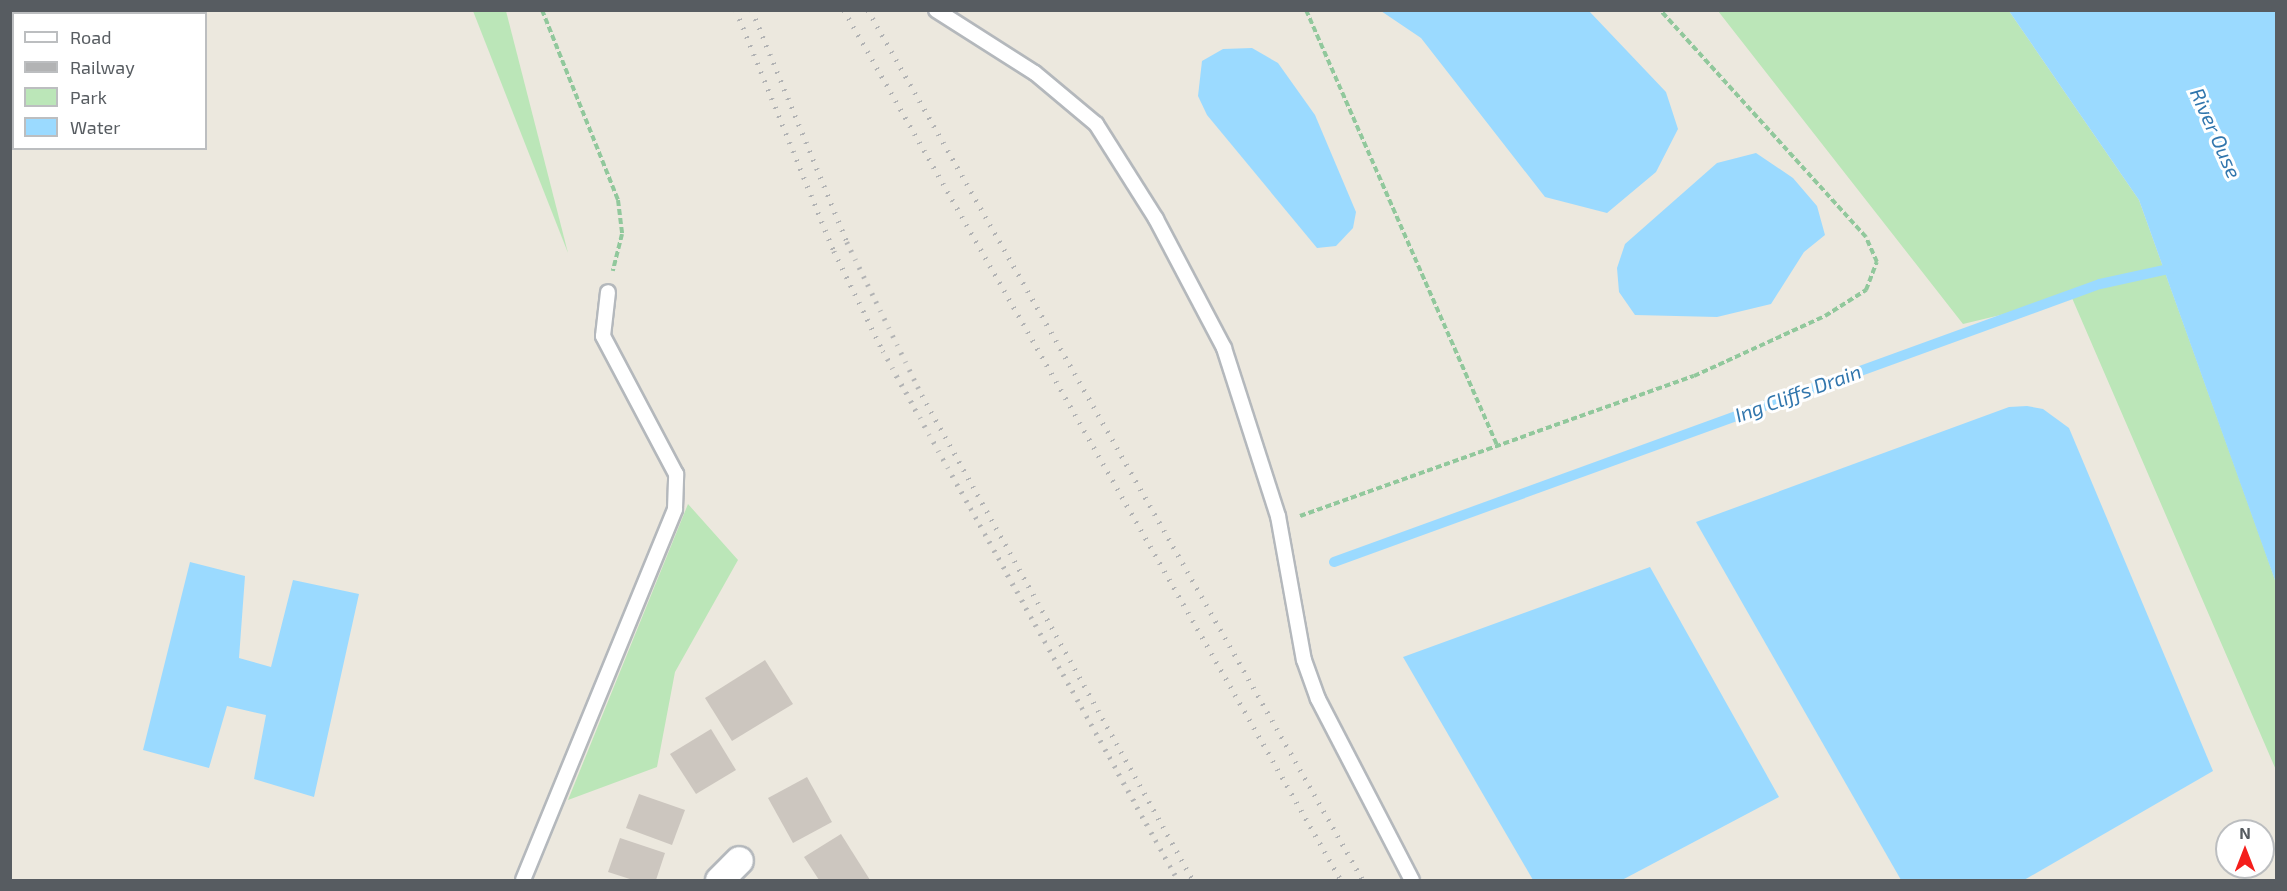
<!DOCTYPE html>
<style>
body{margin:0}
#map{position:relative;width:2287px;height:891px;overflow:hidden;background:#ece8de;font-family:"Exo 2",sans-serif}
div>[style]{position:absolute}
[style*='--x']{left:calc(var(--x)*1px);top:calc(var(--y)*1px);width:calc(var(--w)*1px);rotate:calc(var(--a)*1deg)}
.green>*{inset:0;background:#bbe6b8}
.water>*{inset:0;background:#9bdaff}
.stream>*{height:10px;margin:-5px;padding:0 5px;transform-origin:5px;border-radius:5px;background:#9bdaff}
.building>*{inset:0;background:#ccc6bf}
.path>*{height:4px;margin-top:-2px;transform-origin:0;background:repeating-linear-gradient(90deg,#91c89c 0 6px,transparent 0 9px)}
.roads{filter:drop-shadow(2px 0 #b4b8bc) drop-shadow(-2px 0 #b4b8bc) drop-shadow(0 2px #b4b8bc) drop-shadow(0 -2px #b4b8bc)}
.service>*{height:14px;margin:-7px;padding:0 7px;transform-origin:7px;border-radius:7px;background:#fff}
.minor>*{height:27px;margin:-13.5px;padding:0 13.5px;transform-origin:13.5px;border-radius:13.5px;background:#fff}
.rail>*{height:4.5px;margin-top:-2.25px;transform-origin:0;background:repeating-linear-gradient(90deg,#b2b3b4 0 1.5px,transparent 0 9.5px)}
span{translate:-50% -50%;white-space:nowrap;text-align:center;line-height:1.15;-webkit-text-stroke:6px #fff;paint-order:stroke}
.water-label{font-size:20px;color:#3176ad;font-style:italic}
.frame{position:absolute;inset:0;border:12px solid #575c61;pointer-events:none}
.legend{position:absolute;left:12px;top:12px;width:195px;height:138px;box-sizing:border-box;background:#fff;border:2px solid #bcbec0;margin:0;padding:8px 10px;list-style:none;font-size:18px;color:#575c61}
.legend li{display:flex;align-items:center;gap:12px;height:30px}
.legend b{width:30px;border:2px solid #bcbec0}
.north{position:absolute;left:2215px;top:819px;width:60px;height:60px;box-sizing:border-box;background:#fff;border:2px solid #bcbec0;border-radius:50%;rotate:0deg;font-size:16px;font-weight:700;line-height:24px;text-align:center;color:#575c61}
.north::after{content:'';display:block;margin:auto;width:21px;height:27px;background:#f41e1c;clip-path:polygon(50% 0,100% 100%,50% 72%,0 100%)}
</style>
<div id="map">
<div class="green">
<div style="clip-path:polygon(473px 11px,506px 11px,568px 253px)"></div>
<div style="clip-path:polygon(1718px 11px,2009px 11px,2139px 200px,2264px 548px,2276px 583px,2276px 770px,2072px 298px,1963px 324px)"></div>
<div style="clip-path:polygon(688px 504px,738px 560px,675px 672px,657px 767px,568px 800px)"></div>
</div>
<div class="water">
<div style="clip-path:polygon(1381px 11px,1589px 11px,1666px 92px,1678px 129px,1656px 172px,1607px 213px,1545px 197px,1421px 38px)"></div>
<div style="clip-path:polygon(2009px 11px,2276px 11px,2276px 583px,2139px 200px)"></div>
<div style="clip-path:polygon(1252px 48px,1278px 63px,1315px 115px,1356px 212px,1353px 228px,1336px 246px,1317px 248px,1207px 115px,1198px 96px,1202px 61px,1223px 49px)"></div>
<div style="clip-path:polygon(1756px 153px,1793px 178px,1817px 206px,1825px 235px,1804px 252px,1771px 304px,1717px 317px,1635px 315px,1619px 292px,1617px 268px,1625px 244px,1717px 163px)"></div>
<div style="clip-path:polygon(2027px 406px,2043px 409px,2069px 428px,2213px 771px,2024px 880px,1901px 880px,1696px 522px,2009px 407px)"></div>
<div style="clip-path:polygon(190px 562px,245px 576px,239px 658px,271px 667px,293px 580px,359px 594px,314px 797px,254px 779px,266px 715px,227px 706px,209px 768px,143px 750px)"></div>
<div style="clip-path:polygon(1650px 567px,1779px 797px,1622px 880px,1533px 880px,1403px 657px)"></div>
</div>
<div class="stream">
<div style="--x:1334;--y:562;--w:815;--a:-19.95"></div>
<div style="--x:2100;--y:284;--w:79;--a:-12.4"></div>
</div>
<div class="building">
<div style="clip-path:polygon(765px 660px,793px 704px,732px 741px,705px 698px)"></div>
<div style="clip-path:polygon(711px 729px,736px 770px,696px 794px,670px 754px)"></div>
<div style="clip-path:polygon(807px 777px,832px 822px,793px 843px,768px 798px)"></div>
<div style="clip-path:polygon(639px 794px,685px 810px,672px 845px,626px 828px)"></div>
<div style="clip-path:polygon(841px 834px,870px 880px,819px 880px,804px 857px)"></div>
<div style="clip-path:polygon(620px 838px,665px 853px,656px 880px,633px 880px,608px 872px)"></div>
</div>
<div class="path">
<div style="--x:542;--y:10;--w:205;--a:68.2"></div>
<div style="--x:618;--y:200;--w:34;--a:83"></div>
<div style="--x:622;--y:234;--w:38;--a:104"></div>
<div style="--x:1306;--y:10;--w:477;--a:66.3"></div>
<div style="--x:1300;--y:516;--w:418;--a:-19.6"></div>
<div style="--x:1694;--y:376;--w:144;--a:-24.6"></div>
<div style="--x:1825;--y:316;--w:49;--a:-32.4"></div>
<div style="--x:1866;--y:290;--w:30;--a:-69"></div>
<div style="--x:1877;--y:262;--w:27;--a:-114"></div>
<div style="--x:1866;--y:237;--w:307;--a:-132.2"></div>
</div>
<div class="roads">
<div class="service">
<div style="--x:936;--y:10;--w:117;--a:32.5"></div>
<div style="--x:1035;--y:73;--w:80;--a:39.9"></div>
<div style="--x:1096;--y:124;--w:112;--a:57.7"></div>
<div style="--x:1156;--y:219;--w:146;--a:62.2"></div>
<div style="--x:1224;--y:348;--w:176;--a:72.2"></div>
<div style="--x:1278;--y:516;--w:146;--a:79.8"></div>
<div style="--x:1304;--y:660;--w:41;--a:70.3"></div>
<div style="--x:1318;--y:699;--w:204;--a:62.6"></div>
<div style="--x:523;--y:880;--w:401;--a:-67.7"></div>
<div style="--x:675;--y:509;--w:35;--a:-88"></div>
<div style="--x:676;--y:474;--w:156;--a:-117.9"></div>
<div style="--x:603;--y:336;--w:44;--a:-83.5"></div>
</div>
<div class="minor">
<div style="--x:719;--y:880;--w:28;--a:-45"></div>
</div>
</div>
<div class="rail">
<div style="--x:736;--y:10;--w:260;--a:67.9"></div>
<div style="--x:834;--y:251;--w:111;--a:63.9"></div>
<div style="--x:883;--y:351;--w:606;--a:60.85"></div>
<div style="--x:752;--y:10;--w:251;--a:67.7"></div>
<div style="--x:847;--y:242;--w:170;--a:63.9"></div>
<div style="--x:922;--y:395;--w:556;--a:60.81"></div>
<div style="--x:844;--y:10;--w:1002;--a:60.26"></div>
<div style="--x:868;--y:10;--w:1001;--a:60.36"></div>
</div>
<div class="water-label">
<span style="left:2216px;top:133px;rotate:66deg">River Ouse</span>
<span style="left:1798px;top:393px;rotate:-20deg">Ing Cliffs Drain</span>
</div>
<div class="frame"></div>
<ul class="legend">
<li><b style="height:8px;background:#fff"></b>Road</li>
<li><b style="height:8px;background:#b2b3b4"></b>Railway</li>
<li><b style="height:16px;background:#bbe6b8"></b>Park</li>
<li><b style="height:16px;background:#9bdaff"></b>Water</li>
</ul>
<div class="north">N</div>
</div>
